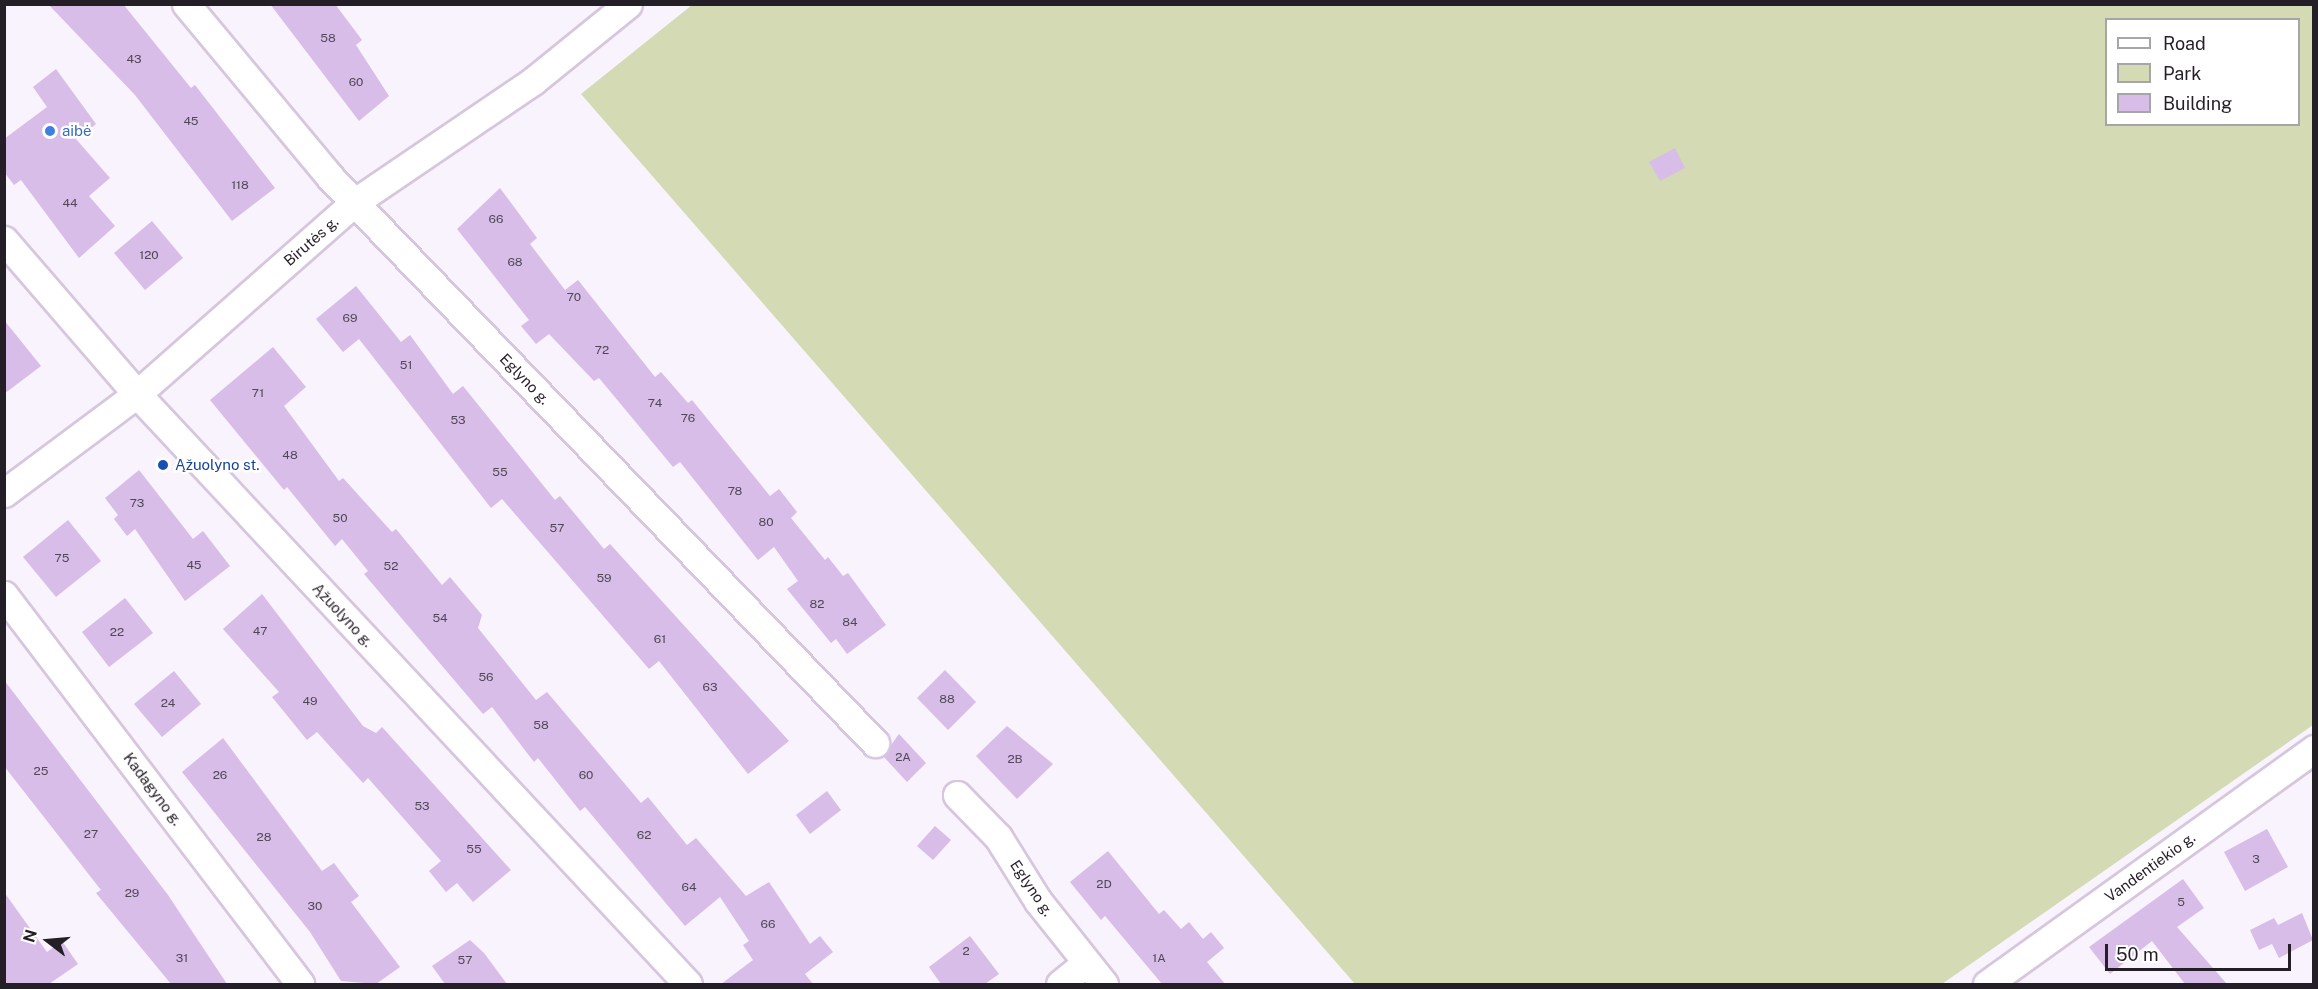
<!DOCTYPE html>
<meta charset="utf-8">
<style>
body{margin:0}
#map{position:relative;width:2318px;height:989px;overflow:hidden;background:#f9f3fd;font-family:"Public Sans",sans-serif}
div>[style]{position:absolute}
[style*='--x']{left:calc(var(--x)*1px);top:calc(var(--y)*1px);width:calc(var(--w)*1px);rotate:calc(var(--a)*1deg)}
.green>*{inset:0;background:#d3dab4}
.building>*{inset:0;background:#d7bde8}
.roads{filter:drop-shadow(2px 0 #d6c6de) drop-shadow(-2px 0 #d6c6de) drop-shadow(0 2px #d6c6de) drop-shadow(0 -2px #d6c6de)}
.minor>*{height:27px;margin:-13.5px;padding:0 13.5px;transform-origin:13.5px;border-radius:13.5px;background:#fff}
.dots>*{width:16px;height:16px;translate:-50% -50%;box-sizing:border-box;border:3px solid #fff;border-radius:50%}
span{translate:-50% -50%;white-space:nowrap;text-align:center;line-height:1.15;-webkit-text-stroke:5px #fff;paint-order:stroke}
.number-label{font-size:12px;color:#514656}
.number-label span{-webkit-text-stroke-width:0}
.shop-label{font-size:15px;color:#366cbe}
.left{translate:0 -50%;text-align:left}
.street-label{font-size:15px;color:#241e26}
.transit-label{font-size:15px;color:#164399}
.frame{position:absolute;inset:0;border:6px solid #241e26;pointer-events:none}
.legend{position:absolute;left:2105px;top:18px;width:195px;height:108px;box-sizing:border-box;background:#fff;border:2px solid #a7a5a8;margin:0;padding:8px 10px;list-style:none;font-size:18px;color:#241e26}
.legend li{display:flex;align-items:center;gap:12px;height:30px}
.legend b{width:30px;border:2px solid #a7a5a8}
.north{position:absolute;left:18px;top:911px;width:60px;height:60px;-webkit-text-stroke:4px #fff;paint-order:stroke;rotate:286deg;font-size:16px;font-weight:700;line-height:24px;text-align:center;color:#241e26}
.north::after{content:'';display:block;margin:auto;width:21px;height:27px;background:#241e26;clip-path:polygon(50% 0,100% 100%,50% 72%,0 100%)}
.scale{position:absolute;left:2105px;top:944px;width:186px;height:27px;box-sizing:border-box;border:3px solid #241e26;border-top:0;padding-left:8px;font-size:18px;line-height:21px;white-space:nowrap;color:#241e26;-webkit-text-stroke:4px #fff;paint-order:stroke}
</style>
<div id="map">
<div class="green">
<div style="clip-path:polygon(evenodd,692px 5px,2313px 5px,2313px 725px,1942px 984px,1355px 984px,581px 94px,692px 5px,2106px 20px,2298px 20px,2298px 124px,2106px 124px,2106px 20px)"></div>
</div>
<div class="building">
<div style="clip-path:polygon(48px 4px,123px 4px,191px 88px,195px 85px,275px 188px,232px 221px,135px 95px)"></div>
<div style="clip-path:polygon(270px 4px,335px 4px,362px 40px,356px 45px,389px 96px,359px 121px)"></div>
<div style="clip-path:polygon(56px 69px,96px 124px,76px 139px,110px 178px,89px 196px,115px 226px,79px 258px,21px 180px,14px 185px,4px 172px,4px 139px,47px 107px,33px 87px)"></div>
<div style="clip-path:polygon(1675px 148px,1685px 168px,1660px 181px,1649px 162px)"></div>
<div style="clip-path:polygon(500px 188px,537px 238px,530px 244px,565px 290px,578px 280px,655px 377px,661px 372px,688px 403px,692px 400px,770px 496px,779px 489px,797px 512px,791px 518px,825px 560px,828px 557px,843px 576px,848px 573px,886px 625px,847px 654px,836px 639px,831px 643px,787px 589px,798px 581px,774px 547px,758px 560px,680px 462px,673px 467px,599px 378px,594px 381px,549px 334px,536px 344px,521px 326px,529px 320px,457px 229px)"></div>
<div style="clip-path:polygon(152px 221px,183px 258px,145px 290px,114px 253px)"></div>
<div style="clip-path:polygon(356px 286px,401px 342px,410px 335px,453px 394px,463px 386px,555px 500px,560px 496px,604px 549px,610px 544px,789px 741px,748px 774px,659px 661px,649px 669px,502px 499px,491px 508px,359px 339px,343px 352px,316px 319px)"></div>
<div style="clip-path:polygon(4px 320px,41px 366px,4px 394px)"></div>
<div style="clip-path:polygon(273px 347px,306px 387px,284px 406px,339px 481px,343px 478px,392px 532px,396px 529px,442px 585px,450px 577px,482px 615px,478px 628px,536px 700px,547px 692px,641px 803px,648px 797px,687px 845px,696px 838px,746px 896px,769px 882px,810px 944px,820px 936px,833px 952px,805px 974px,813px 984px,721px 984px,753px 960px,743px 945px,749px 941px,720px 897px,685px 926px,585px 807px,580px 811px,538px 758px,534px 762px,492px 707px,483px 714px,364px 574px,368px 571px,342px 539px,335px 546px,287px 487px,284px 490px,210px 400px)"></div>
<div style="clip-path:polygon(139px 470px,193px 539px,203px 531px,230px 566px,185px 601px,135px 529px,127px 536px,114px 519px,118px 515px,105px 498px)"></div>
<div style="clip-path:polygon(68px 520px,101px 561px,56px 597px,23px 557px)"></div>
<div style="clip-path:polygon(262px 594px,363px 726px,376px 733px,382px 727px,511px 870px,473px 902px,457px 883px,446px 892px,429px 871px,441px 861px,368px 778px,363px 783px,317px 732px,307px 740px,272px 697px,279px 692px,223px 629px)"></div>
<div style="clip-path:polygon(125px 598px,153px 633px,109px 667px,82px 632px)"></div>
<div style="clip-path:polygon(945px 670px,976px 702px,948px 730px,917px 698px)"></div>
<div style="clip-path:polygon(174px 671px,201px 704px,162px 737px,134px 704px)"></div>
<div style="clip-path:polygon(4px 680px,168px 895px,227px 984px,171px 984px,96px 893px,101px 890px,4px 766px)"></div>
<div style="clip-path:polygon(1007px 726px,1053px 764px,1017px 799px,976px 756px)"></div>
<div style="clip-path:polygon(899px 734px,926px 763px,907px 782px,883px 756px)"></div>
<div style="clip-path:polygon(223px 738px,322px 871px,334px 863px,359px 896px,351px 902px,400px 967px,376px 984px,341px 981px,310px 932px,182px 772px)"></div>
<div style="clip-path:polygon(827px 791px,841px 810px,810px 834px,796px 815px)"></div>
<div style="clip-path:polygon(935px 826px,951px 840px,933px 860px,917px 846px)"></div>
<div style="clip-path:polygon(2267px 829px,2288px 867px,2245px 891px,2224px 852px)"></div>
<div style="clip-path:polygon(1108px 851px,1159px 914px,1164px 910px,1181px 929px,1189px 922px,1203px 939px,1211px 932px,1224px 948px,1207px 962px,1225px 984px,1162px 984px,1105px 916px,1101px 920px,1070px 882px)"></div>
<div style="clip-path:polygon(2183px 879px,2204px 908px,2177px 927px,2227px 984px,2185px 984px,2152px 941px,2110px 974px,2089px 947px)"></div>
<div style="clip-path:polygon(4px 892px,47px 952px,62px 941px,78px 964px,49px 984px,4px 984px)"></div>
<div style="clip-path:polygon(2302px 913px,2313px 940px,2279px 958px,2272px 944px,2259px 950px,2250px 930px,2274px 918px,2278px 925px)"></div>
<div style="clip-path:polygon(970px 936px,999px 974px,985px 984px,941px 984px,929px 967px)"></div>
<div style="clip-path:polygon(470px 940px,484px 953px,507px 984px,445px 984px,432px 966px)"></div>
</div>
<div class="roads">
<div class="minor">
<div style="--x:186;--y:4;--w:225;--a:50.2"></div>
<div style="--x:330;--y:177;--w:786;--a:46.08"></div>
<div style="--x:4;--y:240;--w:203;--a:49.2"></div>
<div style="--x:137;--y:394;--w:807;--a:46.96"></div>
<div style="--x:4;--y:493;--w:166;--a:-36.7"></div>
<div style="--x:137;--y:394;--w:290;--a:-41.4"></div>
<div style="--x:355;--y:202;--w:215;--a:-34.2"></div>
<div style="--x:533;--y:81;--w:122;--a:-39"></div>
<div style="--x:4;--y:595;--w:489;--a:52.7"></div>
<div style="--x:957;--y:795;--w:59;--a:45.7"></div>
<div style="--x:998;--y:837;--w:75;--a:58"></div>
<div style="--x:1038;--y:901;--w:106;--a:51.5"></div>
<div style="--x:1060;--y:984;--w:33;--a:-39"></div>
<div style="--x:1987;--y:984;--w:403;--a:-35.7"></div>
</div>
</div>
<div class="dots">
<div style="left:50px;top:131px;background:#3f7fe0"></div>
<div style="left:163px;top:465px;background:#1a4fb4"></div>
</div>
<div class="number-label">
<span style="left:328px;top:39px">58</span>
<span style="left:134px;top:60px">43</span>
<span style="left:356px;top:83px">60</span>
<span style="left:191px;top:122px">45</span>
<span style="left:240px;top:186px">118</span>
<span style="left:70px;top:204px">44</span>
<span style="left:496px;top:220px">66</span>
<span style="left:149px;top:256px">120</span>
<span style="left:515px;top:263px">68</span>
<span style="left:574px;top:298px">70</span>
<span style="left:350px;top:319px">69</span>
<span style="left:602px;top:351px">72</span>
<span style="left:406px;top:366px">51</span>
<span style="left:258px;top:394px">71</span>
<span style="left:655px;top:404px">74</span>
<span style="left:688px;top:419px">76</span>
<span style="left:458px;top:421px">53</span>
<span style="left:290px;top:456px">48</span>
<span style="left:500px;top:473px">55</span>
<span style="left:735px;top:492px">78</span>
<span style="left:137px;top:504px">73</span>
<span style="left:340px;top:519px">50</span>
<span style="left:766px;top:523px">80</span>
<span style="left:557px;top:529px">57</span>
<span style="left:62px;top:559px">75</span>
<span style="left:194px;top:566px">45</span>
<span style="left:391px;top:567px">52</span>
<span style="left:604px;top:579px">59</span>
<span style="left:817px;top:605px">82</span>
<span style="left:440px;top:619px">54</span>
<span style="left:850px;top:623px">84</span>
<span style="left:260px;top:632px">47</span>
<span style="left:117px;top:633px">22</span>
<span style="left:660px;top:640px">61</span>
<span style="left:486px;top:678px">56</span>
<span style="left:710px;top:688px">63</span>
<span style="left:947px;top:700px">88</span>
<span style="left:310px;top:702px">49</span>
<span style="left:168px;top:704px">24</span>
<span style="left:541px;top:726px">58</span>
<span style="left:903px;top:758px">2A</span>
<span style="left:1015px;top:760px">2B</span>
<span style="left:41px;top:772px">25</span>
<span style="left:220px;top:776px">26</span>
<span style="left:586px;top:776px">60</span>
<span style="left:422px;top:807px">53</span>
<span style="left:91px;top:835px">27</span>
<span style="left:644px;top:836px">62</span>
<span style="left:264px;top:838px">28</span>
<span style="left:474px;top:850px">55</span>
<span style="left:2256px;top:860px">3</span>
<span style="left:1104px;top:885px">2D</span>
<span style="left:689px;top:888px">64</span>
<span style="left:132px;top:894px">29</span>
<span style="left:2181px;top:903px">5</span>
<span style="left:315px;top:907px">30</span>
<span style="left:768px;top:925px">66</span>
<span style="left:966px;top:952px">2</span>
<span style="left:182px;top:959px">31</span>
<span style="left:1159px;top:959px">1A</span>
<span style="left:465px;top:961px">57</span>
</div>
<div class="shop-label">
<span class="left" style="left:62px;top:131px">aibė</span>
</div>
<div class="street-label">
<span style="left:311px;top:241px;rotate:-41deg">Birutės g.</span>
<span style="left:525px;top:379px;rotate:46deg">Eglyno g.</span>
<span style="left:343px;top:615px;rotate:47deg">Ąžuolyno g.</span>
<span style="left:153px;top:789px;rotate:53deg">Kadagyno g.</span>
<span style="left:2150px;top:867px;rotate:-36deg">Vandentiekio g.</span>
<span style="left:1032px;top:888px;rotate:56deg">Eglyno g.</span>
</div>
<div class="transit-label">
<span class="left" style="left:175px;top:465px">Ąžuolyno st.</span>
</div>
<div class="frame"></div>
<ul class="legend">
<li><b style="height:8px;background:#fff"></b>Road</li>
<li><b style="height:16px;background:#d3dab4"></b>Park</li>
<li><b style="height:16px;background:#d7bde8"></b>Building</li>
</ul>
<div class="north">N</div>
<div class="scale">50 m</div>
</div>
